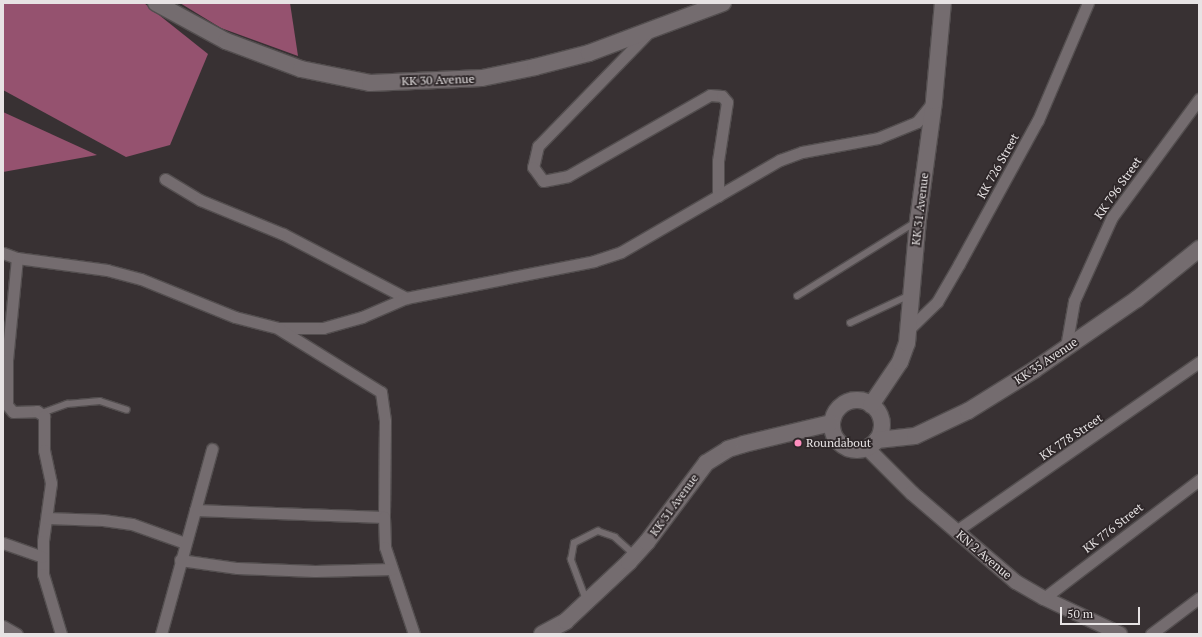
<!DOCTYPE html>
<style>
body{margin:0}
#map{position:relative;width:1202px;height:637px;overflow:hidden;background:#383133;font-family:"PT Serif",serif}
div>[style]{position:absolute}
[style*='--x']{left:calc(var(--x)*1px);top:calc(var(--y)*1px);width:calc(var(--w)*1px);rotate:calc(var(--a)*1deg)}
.forest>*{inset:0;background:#95526f}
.roads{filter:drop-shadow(1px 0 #534e4f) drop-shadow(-1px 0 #534e4f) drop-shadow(0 1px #534e4f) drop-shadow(0 -1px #534e4f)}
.service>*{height:5.5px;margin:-2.75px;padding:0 2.75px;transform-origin:2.75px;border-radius:2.75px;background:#746c6f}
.minor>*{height:11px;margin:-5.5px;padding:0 5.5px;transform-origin:5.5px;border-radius:5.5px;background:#746c6f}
.tertiary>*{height:14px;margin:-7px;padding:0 7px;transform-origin:7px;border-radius:7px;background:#746c6f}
.secondary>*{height:16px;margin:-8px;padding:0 8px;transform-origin:8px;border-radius:8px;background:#746c6f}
.secondary>.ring{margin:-8px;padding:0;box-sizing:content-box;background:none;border:16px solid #746c6f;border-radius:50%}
.dots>*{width:11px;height:11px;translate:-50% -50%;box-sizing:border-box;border:2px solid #2e2729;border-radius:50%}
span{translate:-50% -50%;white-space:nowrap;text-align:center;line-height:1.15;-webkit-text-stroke:3.5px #2e2729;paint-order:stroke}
.street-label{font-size:12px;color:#e7e3e4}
.poi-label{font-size:12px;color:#e7e3e4}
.left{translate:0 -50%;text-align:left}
.frame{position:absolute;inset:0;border:4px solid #e7e3e4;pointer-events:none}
.scale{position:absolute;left:1060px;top:607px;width:80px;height:18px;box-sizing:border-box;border:2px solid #e7e3e4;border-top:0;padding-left:5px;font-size:12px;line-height:14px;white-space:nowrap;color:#e7e3e4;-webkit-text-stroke:3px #2e2729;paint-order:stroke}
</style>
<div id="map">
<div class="forest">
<div style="clip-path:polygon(3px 3px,144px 3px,208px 54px,170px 145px,126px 157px,3px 90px)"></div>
<div style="clip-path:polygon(180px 3px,290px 3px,298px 56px,221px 28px)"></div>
<div style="clip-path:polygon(3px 112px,97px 155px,3px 172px)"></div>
</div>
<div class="roads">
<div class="service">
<div style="--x:797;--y:296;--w:140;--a:-31.9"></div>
<div style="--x:850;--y:323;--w:66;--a:-25"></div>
<div style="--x:42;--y:413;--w:27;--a:-20"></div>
<div style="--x:67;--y:404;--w:33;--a:-5"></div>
<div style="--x:100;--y:401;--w:28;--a:18"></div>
<div style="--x:586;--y:600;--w:43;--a:-110.6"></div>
<div style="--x:571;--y:560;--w:17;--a:-80"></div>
<div style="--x:574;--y:543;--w:27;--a:-27"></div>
<div style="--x:598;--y:531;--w:18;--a:19"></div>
<div style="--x:615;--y:537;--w:27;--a:42"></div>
</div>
<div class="minor">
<div style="--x:648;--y:33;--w:158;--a:134.2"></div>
<div style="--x:538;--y:146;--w:22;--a:103"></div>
<div style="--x:533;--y:167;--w:17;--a:54"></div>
<div style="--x:543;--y:181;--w:25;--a:-11"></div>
<div style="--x:568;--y:176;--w:163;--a:-29.7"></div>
<div style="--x:710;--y:95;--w:12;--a:5"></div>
<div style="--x:722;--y:96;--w:8;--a:50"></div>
<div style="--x:727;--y:102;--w:60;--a:98.7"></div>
<div style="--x:718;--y:161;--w:35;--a:90"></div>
<div style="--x:165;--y:179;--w:41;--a:31"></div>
<div style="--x:200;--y:200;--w:90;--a:22.3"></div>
<div style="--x:283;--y:234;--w:139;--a:27.5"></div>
<div style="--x:3;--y:253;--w:15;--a:20"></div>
<div style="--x:17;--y:258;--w:91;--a:7.6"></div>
<div style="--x:107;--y:270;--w:35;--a:15"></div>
<div style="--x:141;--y:279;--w:101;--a:22"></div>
<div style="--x:235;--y:317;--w:44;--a:14.3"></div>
<div style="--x:278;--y:328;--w:45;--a:0"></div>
<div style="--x:323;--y:328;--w:41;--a:-15.8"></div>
<div style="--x:362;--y:317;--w:48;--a:-23.4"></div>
<div style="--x:406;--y:298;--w:192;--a:-11.1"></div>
<div style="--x:594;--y:261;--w:28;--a:-18"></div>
<div style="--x:621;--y:252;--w:184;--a:-30.1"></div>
<div style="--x:780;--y:160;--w:23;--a:-20"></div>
<div style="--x:802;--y:152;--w:77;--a:-10.4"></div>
<div style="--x:878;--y:138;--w:42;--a:-22.3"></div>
<div style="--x:917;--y:122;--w:26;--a:-51"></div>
<div style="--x:17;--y:258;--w:102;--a:95.6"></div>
<div style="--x:7;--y:360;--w:45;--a:90"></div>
<div style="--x:7;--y:405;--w:9;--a:49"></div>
<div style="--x:13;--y:412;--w:24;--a:-2"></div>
<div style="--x:37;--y:411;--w:9;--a:36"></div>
<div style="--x:44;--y:416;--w:34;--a:90"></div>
<div style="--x:44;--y:450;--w:34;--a:78"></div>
<div style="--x:51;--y:483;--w:59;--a:97.9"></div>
<div style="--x:43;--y:541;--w:33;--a:90"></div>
<div style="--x:43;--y:574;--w:63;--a:73.3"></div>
<div style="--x:279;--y:329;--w:120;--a:31.7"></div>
<div style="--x:381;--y:392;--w:29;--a:82"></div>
<div style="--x:385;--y:421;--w:96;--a:90.6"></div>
<div style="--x:909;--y:329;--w:39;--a:-44"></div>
<div style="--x:937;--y:302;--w:44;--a:-59.9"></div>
<div style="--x:959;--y:264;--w:164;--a:-61.3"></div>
<div style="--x:1038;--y:120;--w:127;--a:-66.9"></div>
<div style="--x:1066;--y:347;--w:47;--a:-80.1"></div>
<div style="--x:1074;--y:301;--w:92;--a:-65.7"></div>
<div style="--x:1112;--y:217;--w:147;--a:-53.6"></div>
<div style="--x:195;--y:510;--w:189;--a:2.1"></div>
<div style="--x:384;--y:517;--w:30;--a:88"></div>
<div style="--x:385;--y:547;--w:92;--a:71.6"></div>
<div style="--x:47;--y:518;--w:56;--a:2"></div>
<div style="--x:103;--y:520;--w:29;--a:8"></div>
<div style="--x:132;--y:524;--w:56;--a:19.7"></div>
<div style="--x:956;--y:531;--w:296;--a:-34.8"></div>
<div style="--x:3;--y:543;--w:42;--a:19.3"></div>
<div style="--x:180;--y:560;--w:58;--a:8"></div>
<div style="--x:237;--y:568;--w:78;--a:2.2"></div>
<div style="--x:315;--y:571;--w:77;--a:-1.5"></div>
<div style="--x:1044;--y:598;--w:195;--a:-37.3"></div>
<div style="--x:3;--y:626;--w:16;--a:30"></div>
<div style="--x:161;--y:634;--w:192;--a:-74.6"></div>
<div style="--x:1151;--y:634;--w:60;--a:-36.9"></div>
</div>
<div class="tertiary">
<div style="--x:867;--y:448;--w:64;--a:45"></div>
<div style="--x:912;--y:493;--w:137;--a:40.6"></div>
<div style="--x:1016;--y:582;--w:32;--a:30"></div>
<div style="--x:1044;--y:598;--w:84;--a:25.3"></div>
</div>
<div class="secondary">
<div style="--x:156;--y:3;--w:80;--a:28.5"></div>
<div style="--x:226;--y:41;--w:80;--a:20.5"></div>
<div style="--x:301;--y:69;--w:70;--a:11.5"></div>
<div style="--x:370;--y:83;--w:112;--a:-2.6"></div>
<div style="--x:482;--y:78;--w:54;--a:-11.7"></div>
<div style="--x:535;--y:67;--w:56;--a:-14.5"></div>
<div style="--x:589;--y:53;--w:143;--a:-20.5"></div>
<div class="ring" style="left:832px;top:400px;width:34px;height:34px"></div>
<div style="--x:871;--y:405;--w:52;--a:-56"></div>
<div style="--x:900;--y:362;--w:20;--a:-70"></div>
<div style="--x:907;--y:343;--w:123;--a:-84.9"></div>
<div style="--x:918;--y:220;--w:120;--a:-82.3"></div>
<div style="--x:934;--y:101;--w:98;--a:-84.8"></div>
<div style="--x:877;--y:440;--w:38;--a:-6"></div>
<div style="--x:915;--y:436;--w:59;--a:-25.3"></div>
<div style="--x:968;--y:411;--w:78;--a:-31.8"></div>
<div style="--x:1034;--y:370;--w:125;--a:-34.6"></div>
<div style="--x:1137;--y:299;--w:80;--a:-38.9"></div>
<div style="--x:542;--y:634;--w:27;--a:-28"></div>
<div style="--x:566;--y:621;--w:86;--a:-43.1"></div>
<div style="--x:629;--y:562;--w:27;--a:-48"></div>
<div style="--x:647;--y:542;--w:99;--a:-53.2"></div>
<div style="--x:706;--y:463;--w:26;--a:-32"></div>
<div style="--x:728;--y:449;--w:17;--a:-17"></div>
<div style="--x:744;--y:444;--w:89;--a:-13.6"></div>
</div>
</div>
<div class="dots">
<div style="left:798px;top:443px;background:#fe8ebe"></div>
</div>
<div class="street-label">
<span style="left:438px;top:80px;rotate:-2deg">KK 30 Avenue</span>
<span style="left:998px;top:166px;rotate:-61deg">KK 726 Street</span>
<span style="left:1118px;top:188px;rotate:-55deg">KK 796 Street</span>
<span style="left:920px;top:209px;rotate:-83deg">KK 31 Avenue</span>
<span style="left:1046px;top:361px;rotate:-34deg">KK 35 Avenue</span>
<span style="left:1071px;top:437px;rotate:-34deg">KK 778 Street</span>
<span style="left:674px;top:505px;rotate:-54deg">KK 31 Avenue</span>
<span style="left:1113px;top:528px;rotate:-38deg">KK 776 Street</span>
<span style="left:984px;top:555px;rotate:40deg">KN 2 Avenue</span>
</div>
<div class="poi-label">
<span class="left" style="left:806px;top:443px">Roundabout</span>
</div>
<div class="frame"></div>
<div class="scale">50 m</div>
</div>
